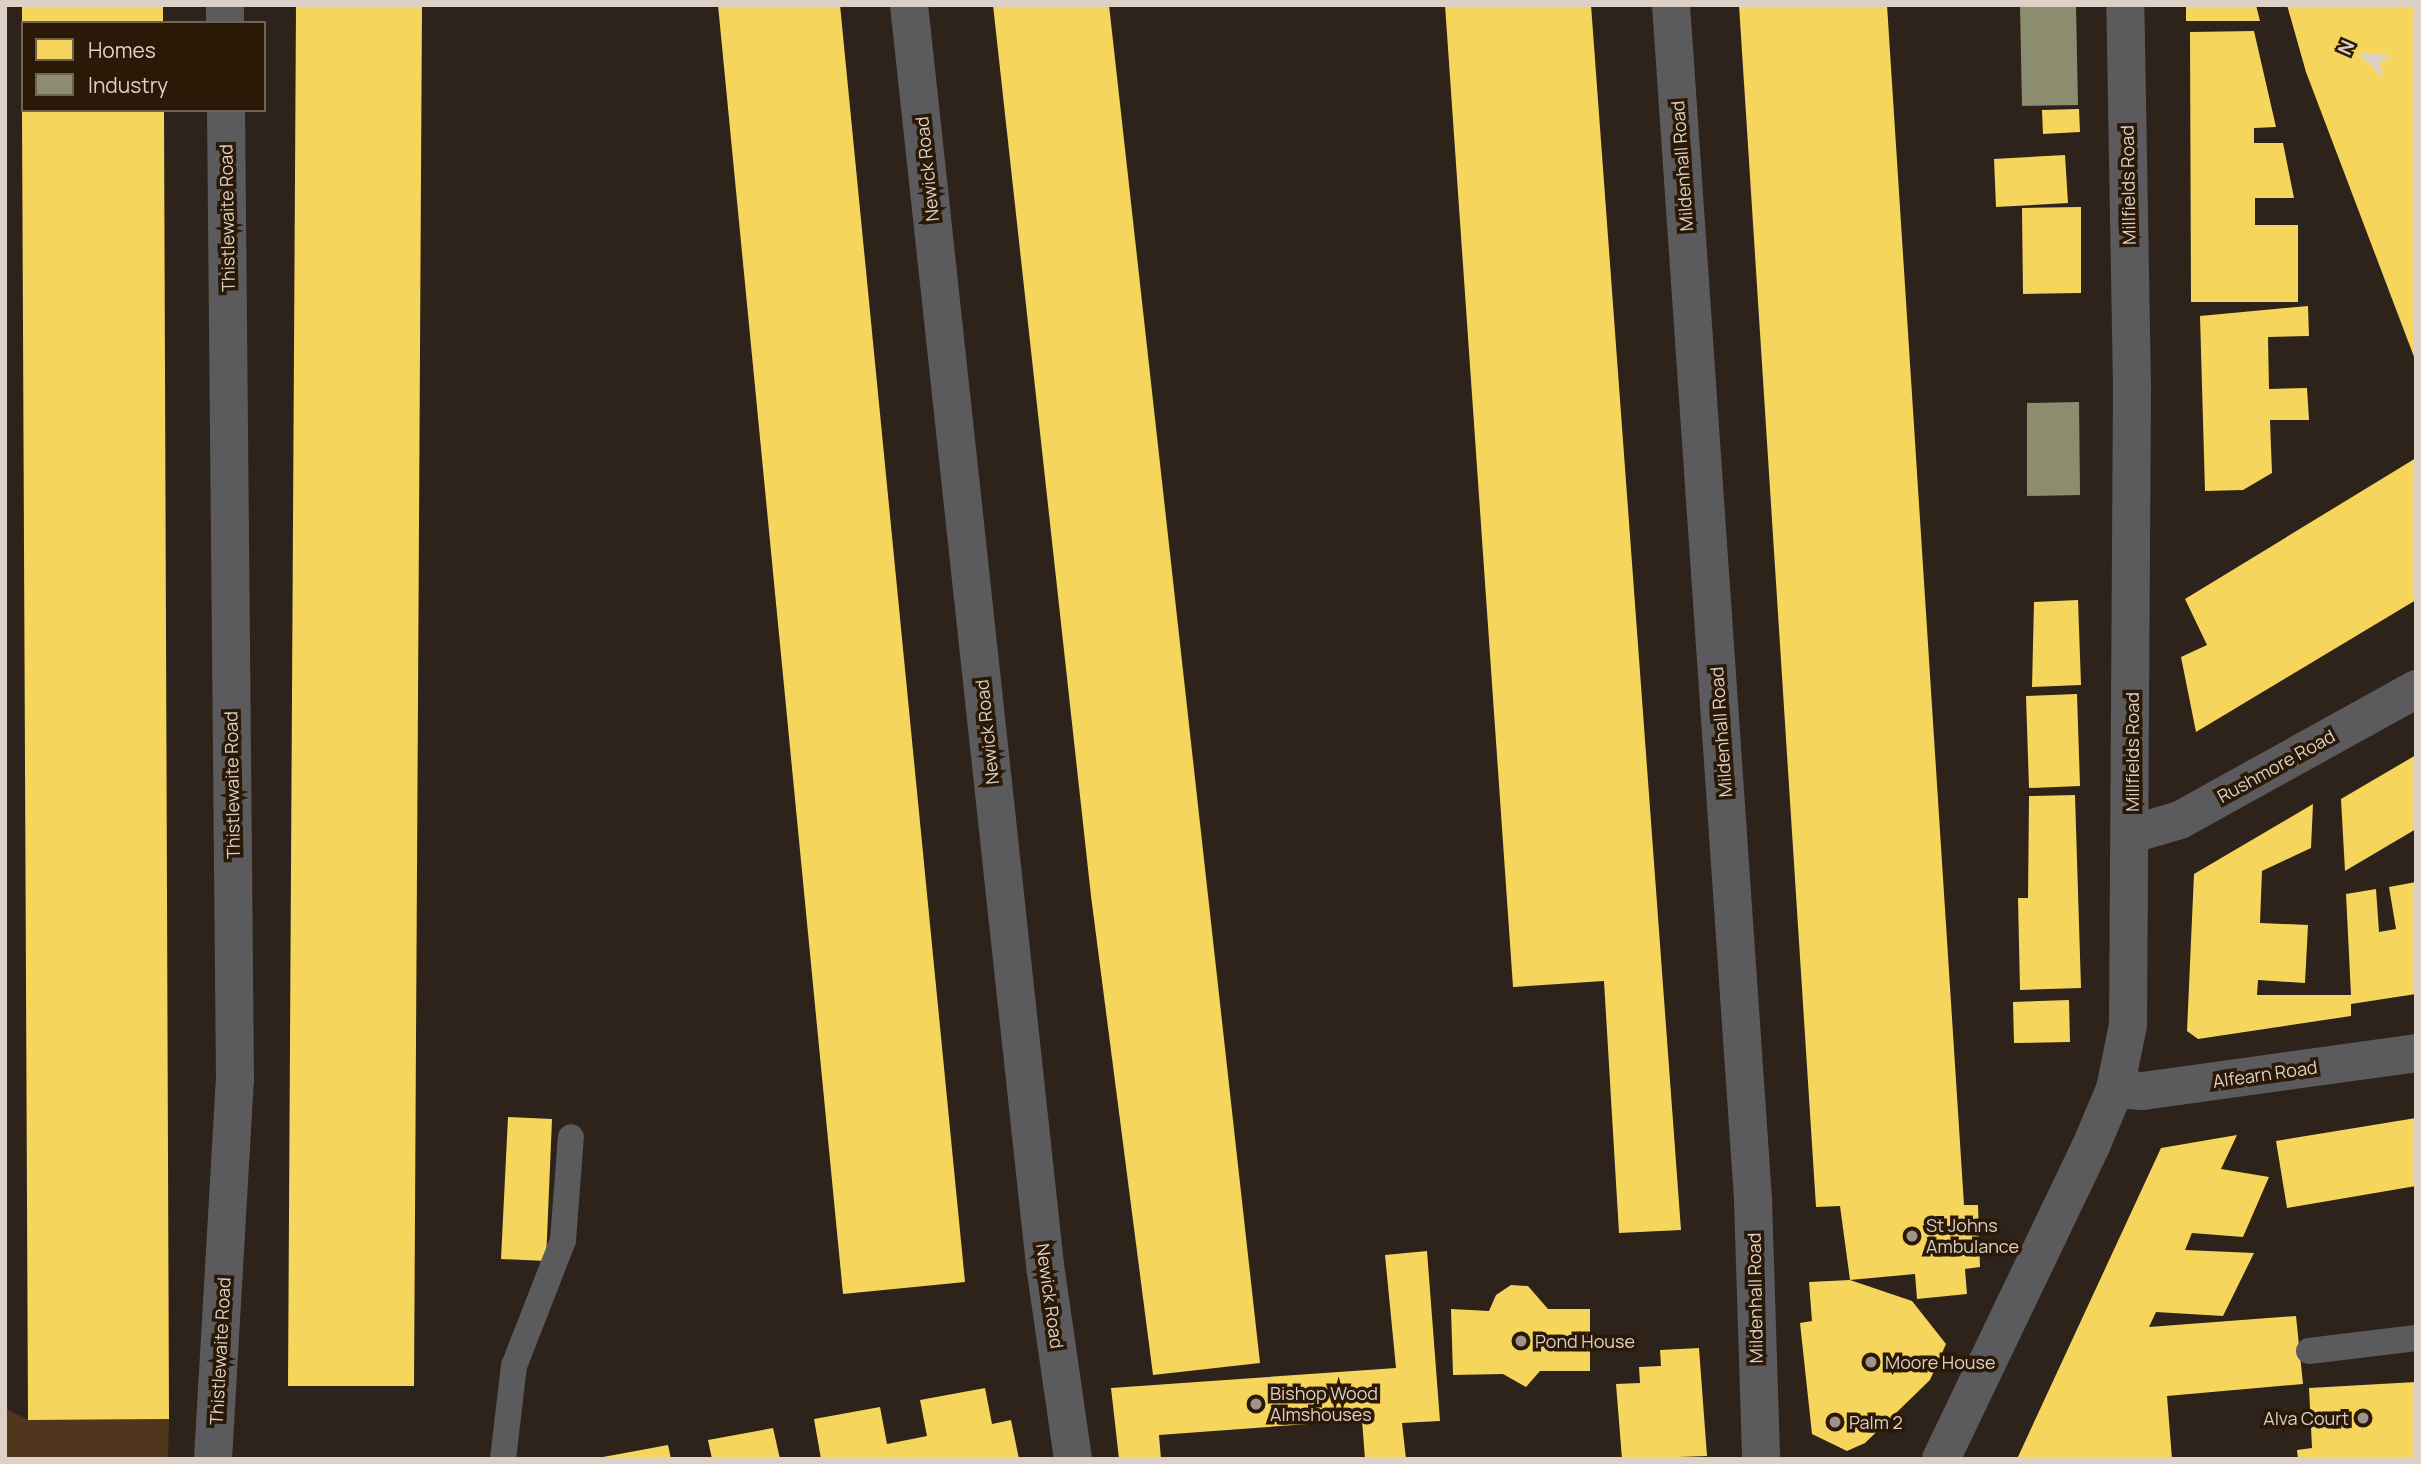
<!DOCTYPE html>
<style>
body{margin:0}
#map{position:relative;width:2421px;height:1464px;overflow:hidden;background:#2e231a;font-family:Manrope,sans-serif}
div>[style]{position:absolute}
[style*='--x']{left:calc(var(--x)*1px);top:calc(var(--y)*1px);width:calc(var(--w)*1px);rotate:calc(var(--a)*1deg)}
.green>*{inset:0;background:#51361e}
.homes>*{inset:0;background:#f6d55c}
.industry>*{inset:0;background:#8c8c6e}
.lane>*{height:26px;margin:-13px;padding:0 13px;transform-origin:13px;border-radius:13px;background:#5b5b5d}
.street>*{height:38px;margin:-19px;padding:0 19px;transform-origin:19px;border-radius:19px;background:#5b5b5d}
.dots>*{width:19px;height:19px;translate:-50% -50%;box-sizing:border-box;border:4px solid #2b1908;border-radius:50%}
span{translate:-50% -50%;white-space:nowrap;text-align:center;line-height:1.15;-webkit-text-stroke:7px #2b1908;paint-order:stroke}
.street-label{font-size:18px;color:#ddd0c6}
.poi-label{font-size:18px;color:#ddd0c6}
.left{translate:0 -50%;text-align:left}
.right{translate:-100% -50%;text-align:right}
.frame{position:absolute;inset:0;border:7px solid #ddd0c6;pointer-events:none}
.legend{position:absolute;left:21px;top:21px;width:245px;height:91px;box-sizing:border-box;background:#2b1908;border:2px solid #726254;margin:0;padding:9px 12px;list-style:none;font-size:21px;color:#ddd0c6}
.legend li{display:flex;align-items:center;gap:14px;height:35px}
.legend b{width:35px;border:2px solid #726254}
.north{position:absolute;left:2330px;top:21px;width:70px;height:70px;-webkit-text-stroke:5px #2b1908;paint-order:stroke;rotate:294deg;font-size:19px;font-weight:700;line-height:28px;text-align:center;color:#ddd0c6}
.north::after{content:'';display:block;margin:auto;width:24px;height:32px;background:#ddd0c6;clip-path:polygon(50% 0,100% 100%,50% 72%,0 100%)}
</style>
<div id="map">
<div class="green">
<div style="clip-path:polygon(5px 1408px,28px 1420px,169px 1419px,168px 1459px,5px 1459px)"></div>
</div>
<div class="homes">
<div style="clip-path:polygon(22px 5px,163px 5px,163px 23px,22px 23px)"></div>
<div style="clip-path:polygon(296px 5px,422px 5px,414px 1386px,288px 1386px)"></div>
<div style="clip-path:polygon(718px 5px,840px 5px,965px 1282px,843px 1294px)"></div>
<div style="clip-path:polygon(993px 5px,1109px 5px,1260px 1363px,1153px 1375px,1091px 896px)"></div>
<div style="clip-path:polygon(1445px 5px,1591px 5px,1681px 1230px,1619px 1233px,1604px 981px,1513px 987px)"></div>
<div style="clip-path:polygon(1739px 5px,1887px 5px,1964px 1205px,1978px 1205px,1980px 1267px,1965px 1269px,1967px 1294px,1917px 1299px,1915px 1274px,1850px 1280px,1840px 1206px,1816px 1207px)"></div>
<div style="clip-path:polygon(2186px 5px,2256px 5px,2260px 21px,2186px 21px)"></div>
<div style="clip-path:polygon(2287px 5px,2416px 5px,2416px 362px,2306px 72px)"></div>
<div style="clip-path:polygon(2254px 31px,2276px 127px,2254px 128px,2254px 143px,2283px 143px,2294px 198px,2255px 198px,2255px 225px,2298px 225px,2298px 302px,2191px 302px,2190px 32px)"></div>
<div style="clip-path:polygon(2079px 109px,2080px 132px,2043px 134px,2042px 110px)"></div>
<div style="clip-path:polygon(22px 110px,164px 110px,169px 1419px,28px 1420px)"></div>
<div style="clip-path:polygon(2065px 155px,2068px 203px,1996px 207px,1994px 159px)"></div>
<div style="clip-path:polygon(2081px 207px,2081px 293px,2023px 294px,2022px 208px)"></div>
<div style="clip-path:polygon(2308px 306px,2309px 336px,2268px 337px,2269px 389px,2307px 388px,2309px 420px,2270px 420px,2272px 473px,2243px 490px,2205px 491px,2200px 316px)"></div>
<div style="clip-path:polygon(2416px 458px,2416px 600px,2196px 732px,2181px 657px,2207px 645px,2185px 599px)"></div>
<div style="clip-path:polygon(2078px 600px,2081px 685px,2032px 687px,2034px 602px)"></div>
<div style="clip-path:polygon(2077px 694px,2080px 786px,2029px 788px,2026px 696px)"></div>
<div style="clip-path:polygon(2416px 755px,2416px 829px,2345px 871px,2341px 799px)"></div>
<div style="clip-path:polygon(2075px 795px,2081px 988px,2020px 990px,2018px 898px,2028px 898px,2029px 796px)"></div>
<div style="clip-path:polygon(2313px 804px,2311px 848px,2262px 871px,2260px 923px,2308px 925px,2305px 983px,2258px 980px,2257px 995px,2351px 995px,2346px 894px,2376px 889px,2379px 932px,2396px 929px,2389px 887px,2416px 882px,2416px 994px,2351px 1004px,2351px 1016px,2198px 1039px,2187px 1031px,2194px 874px)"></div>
<div style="clip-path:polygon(2069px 1000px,2070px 1042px,2014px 1043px,2013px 1002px)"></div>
<div style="clip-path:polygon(508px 1117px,552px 1119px,546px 1261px,501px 1259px)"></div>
<div style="clip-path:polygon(2416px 1118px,2416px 1186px,2287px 1208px,2276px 1141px)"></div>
<div style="clip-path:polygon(2237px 1135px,2221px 1169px,2269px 1177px,2243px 1237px,2192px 1233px,2185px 1250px,2254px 1253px,2223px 1316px,2156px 1312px,2149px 1327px,2296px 1316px,2303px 1384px,2167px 1396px,2172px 1459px,2017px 1459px,2161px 1148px)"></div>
<div style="clip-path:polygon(1427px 1251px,1440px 1421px,1402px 1423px,1406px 1459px,1365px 1459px,1362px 1420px,1159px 1435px,1161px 1459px,1119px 1459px,1111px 1388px,1396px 1368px,1385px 1255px)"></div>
<div style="clip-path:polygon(1850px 1280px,1912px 1301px,1946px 1344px,1930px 1380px,1865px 1443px,1847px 1451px,1812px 1434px,1800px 1323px,1812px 1321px,1809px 1282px)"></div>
<div style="clip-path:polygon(1511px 1285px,1528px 1286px,1548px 1309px,1590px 1309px,1590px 1371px,1540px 1371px,1526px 1387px,1503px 1374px,1453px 1375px,1451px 1309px,1489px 1311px,1496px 1295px)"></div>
<div style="clip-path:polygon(1699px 1348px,1707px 1456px,1622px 1459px,1616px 1384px,1640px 1383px,1639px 1367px,1661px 1366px,1660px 1350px)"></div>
<div style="clip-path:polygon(2416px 1382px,2416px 1459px,2298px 1459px,2297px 1450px,2312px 1448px,2309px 1388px)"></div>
<div style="clip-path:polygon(985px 1388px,992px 1424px,1011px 1420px,1019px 1459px,821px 1459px,814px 1419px,880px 1407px,887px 1444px,927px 1436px,920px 1400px)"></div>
<div style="clip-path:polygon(773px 1428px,780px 1459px,712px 1459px,708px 1440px)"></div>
<div style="clip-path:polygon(668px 1445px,671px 1459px,603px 1459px,603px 1457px)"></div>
</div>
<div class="industry">
<div style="clip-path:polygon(2020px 5px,2076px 5px,2078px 105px,2022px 106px)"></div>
<div style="clip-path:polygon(2079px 402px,2080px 495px,2027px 496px,2027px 403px)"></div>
</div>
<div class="lane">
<div style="--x:2309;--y:1351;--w:108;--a:-6.9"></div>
<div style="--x:503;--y:1459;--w:94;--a:-83.3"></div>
<div style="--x:514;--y:1366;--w:135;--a:-68.7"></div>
<div style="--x:563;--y:1240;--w:103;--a:-85.6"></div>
</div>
<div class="street">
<div style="--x:225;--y:5;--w:18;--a:90"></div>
<div style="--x:909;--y:5;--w:1267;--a:83.84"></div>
<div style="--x:1045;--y:1265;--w:196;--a:81.8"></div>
<div style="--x:1671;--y:5;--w:1198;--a:86.07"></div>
<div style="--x:1753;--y:1200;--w:259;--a:88.2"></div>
<div style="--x:2132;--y:834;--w:50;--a:-16.3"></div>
<div style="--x:2180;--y:820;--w:270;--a:-29"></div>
<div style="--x:2115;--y:1089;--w:28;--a:4"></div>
<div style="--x:2143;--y:1091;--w:276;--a:-7.9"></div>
<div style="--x:213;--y:1459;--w:380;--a:-86.7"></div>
<div style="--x:235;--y:1080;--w:970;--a:-90.53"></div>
<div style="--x:1941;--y:1459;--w:347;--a:-64.4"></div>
<div style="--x:2091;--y:1146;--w:62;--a:-67.2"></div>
<div style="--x:2115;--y:1089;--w:65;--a:-78.5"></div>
<div style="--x:2128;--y:1025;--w:638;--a:-89.64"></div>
<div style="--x:2132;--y:387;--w:382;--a:-91"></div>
</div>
<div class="dots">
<div style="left:1912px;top:1236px;background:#a0938a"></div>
<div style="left:1521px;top:1341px;background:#a0938a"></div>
<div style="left:1871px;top:1362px;background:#a0938a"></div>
<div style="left:1256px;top:1404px;background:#a0938a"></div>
<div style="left:2363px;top:1418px;background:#a0938a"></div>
<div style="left:1835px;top:1422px;background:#a0938a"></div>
</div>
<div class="street-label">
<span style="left:1682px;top:166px;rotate:-94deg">Mildenhall Road</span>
<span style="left:927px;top:169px;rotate:-96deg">Newick Road</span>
<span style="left:2128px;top:185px;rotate:-91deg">Millfields Road</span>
<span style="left:227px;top:218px;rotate:-91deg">Thistlewaite Road</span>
<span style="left:987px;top:732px;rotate:-96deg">Newick Road</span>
<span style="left:1721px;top:732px;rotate:-94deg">Mildenhall Road</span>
<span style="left:2132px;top:752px;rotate:-90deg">Millfields Road</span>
<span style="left:2276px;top:766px;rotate:-29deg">Rushmore Road</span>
<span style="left:232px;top:785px;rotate:-91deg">Thistlewaite Road</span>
<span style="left:2265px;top:1074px;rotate:-8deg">Alfearn Road</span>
<span style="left:1050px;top:1296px;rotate:82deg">Newick Road</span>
<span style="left:1755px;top:1298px;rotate:-91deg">Mildenhall Road</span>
<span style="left:220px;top:1351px;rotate:-87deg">Thistlewaite Road</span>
</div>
<div class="poi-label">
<span class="left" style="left:1926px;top:1236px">St Johns<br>Ambulance</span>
<span class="left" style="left:1535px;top:1341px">Pond House</span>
<span class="left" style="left:1885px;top:1362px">Moore House</span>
<span class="left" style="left:1270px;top:1404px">Bishop Wood<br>Almshouses</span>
<span class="right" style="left:2349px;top:1418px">Alva Court</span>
<span class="left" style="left:1849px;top:1422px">Palm 2</span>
</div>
<div class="frame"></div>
<ul class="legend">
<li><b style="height:19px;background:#f6d55c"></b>Homes</li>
<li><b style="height:19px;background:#8c8c6e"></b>Industry</li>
</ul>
<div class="north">N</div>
</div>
